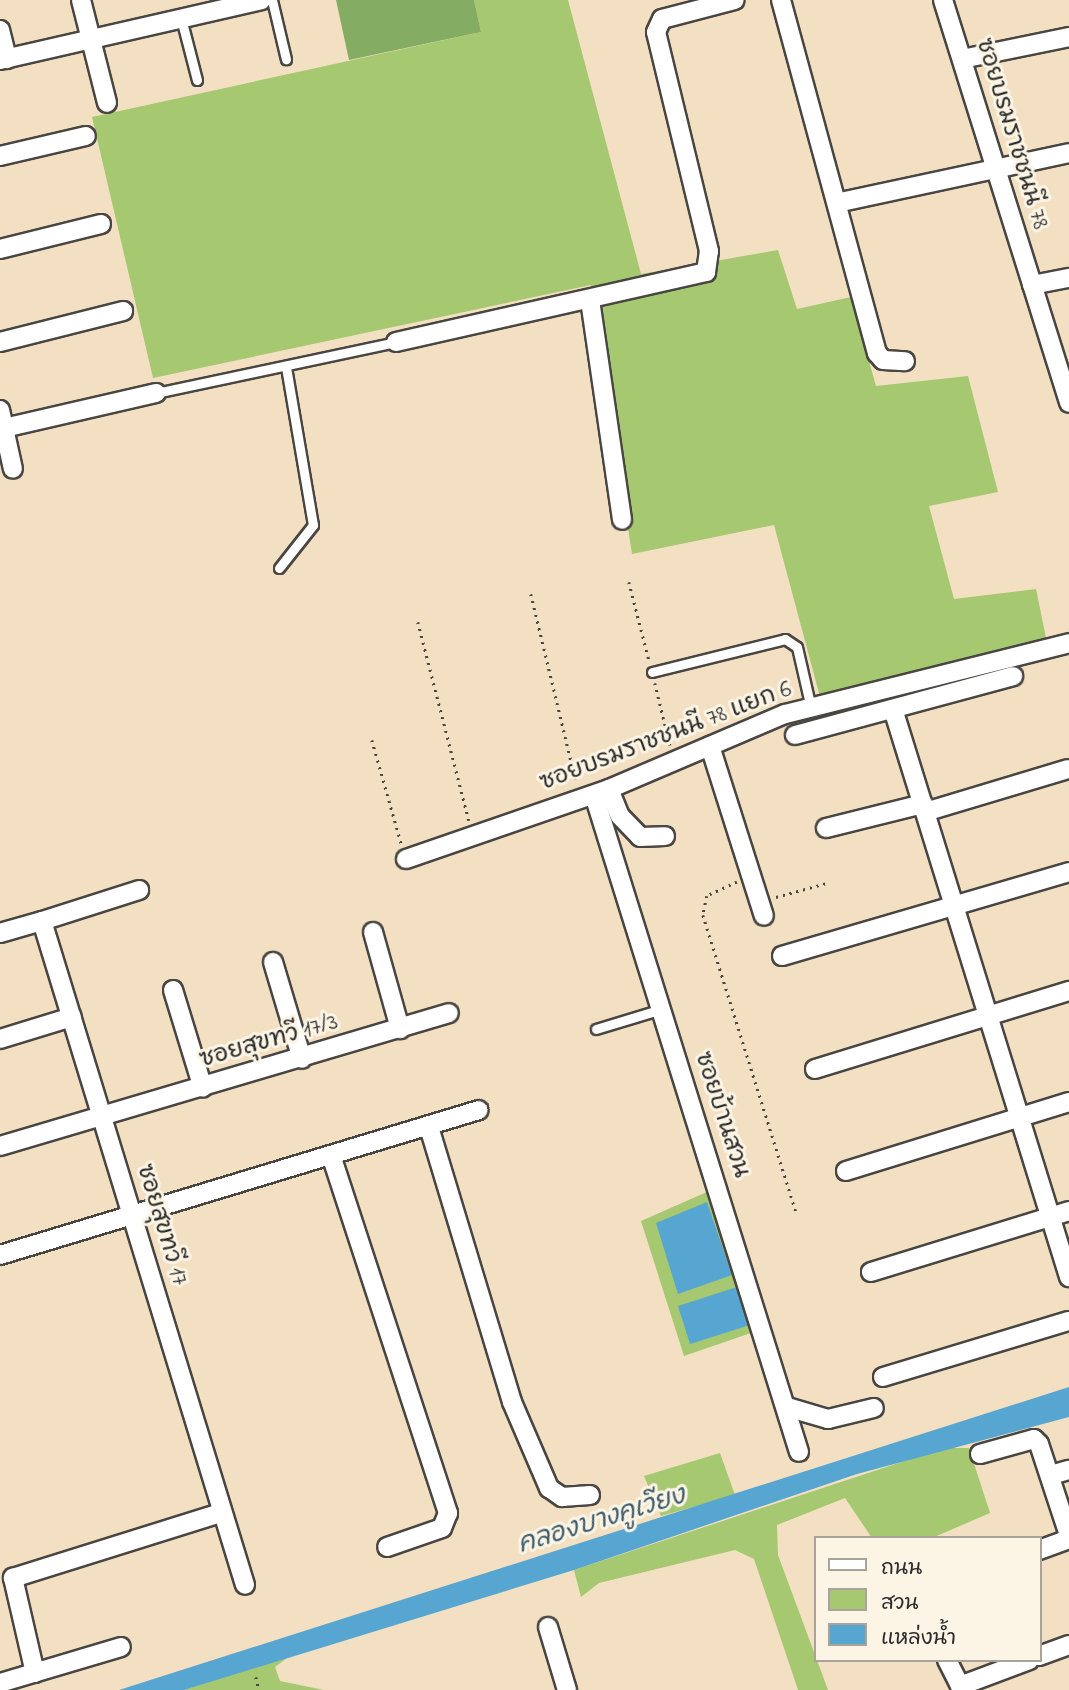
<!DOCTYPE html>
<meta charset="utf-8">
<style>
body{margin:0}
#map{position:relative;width:1069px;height:1690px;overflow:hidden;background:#f3e0c2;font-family:"Indie Flower","Playpen Sans Thai",sans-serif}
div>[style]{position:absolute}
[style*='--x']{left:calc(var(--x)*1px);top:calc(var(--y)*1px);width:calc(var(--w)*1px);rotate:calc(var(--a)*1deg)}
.green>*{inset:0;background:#a5c871}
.forest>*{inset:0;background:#84ac63}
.water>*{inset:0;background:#57a6d1}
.path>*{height:2.5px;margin-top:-1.25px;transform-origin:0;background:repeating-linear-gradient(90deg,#494642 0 2px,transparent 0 7px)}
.roads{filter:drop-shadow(2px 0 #494642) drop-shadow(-2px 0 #494642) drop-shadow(0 2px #494642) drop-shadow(0 -2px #494642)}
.service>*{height:9px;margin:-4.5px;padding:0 4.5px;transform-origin:4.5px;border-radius:4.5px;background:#fff}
.minor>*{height:18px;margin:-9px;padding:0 9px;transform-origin:9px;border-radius:9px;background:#fff}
span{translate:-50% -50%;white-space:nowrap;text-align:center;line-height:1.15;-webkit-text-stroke:6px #fcf5e5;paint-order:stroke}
.street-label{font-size:24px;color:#2b2b2b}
.water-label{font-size:26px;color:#3d5c6d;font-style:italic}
.legend{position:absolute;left:814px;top:1536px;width:228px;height:126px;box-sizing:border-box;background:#fcf5e5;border:2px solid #a8a49b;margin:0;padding:9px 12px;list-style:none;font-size:21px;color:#2b2b2b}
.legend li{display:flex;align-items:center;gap:14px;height:35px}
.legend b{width:35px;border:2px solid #a8a49b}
</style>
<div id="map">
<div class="green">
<div style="clip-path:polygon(474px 0,568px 0,641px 274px,778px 250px,797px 309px,851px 297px,876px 386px,968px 376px,998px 492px,929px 506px,954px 599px,1036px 589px,1046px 638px,820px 697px,774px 525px,632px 554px,591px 285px,153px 378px,92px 117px,481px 32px)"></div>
<div style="clip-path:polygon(725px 1184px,771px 1326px,684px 1356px,641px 1221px)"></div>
<div style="clip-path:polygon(944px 1448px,969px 1448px,990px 1513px,932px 1538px,872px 1538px,845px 1498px,777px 1525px,778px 1555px,828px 1690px,798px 1690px,754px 1559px,735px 1550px,599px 1583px,581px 1597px,574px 1570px)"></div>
<div style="clip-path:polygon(720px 1453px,735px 1495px,661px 1516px,644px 1476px)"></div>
<div style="clip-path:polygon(291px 1655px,275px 1667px,280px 1681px,324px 1690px,184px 1690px)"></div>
</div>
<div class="forest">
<div style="clip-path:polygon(336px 0,474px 0,481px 32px,349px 60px)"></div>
</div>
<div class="water">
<div style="clip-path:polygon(707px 1202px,732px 1275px,678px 1294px,656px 1223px)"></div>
<div style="clip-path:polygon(737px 1287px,750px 1325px,690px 1344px,678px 1306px)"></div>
<div style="clip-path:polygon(1069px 1387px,1069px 1417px,857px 1474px,574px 1570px,184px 1690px,119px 1690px)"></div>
</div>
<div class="path">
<div style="--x:629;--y:582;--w:81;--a:75.6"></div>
<div style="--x:531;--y:594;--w:193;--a:76.5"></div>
<div style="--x:418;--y:622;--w:205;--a:75.6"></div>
<div style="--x:655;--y:683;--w:64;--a:76.4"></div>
<div style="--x:372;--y:740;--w:110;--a:74.2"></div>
<div style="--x:737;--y:882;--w:33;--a:155"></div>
<div style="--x:707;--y:896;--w:19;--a:102"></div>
<div style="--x:703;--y:915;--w:310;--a:72.6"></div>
<div style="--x:776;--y:897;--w:53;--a:-15.4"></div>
<div style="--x:256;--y:1677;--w:13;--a:77"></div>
</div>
<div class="roads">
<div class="service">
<div style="--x:272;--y:0;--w:61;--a:76.7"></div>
<div style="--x:182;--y:22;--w:60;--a:75.5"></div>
<div style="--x:156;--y:393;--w:245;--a:-12"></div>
<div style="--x:279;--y:568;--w:55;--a:-51.7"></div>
<div style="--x:313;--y:525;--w:160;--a:-99.7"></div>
<div style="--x:652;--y:672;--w:137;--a:-13.9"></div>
<div style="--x:785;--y:639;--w:14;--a:34"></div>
<div style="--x:797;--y:647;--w:63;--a:77.1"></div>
<div style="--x:596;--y:1029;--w:69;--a:-16.9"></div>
</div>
<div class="minor">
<div style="--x:81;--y:0;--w:106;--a:75.8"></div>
<div style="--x:781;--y:0;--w:366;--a:74.8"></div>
<div style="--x:877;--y:353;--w:9;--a:49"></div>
<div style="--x:883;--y:360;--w:22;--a:3"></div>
<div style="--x:943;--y:0;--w:422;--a:72.6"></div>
<div style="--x:0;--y:30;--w:30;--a:76"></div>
<div style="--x:962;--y:59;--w:109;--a:-11.6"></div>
<div style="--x:0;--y:60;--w:268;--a:-12.9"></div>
<div style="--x:0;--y:156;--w:88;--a:-13.1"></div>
<div style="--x:841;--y:202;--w:233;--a:-12.1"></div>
<div style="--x:0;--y:249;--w:104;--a:-13.9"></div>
<div style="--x:1032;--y:285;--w:38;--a:-11"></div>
<div style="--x:590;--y:300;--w:222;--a:81.7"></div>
<div style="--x:0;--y:342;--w:127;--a:-14.1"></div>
<div style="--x:396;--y:342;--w:318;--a:-12.7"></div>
<div style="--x:706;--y:272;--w:21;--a:-82"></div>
<div style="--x:709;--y:251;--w:225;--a:-103.6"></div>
<div style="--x:656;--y:32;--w:14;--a:-65"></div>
<div style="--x:662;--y:19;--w:75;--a:-14.6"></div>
<div style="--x:0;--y:410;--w:60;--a:77.6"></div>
<div style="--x:4;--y:428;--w:156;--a:-13"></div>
<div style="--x:893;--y:709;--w:595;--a:72.78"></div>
<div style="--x:795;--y:735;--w:226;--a:-15.1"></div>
<div style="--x:710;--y:746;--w:178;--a:72.4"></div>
<div style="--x:609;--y:789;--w:29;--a:68"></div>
<div style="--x:620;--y:816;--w:29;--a:46"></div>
<div style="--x:640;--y:837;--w:25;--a:-2"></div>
<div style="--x:594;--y:795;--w:688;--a:72.67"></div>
<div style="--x:925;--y:812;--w:149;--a:-16.7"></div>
<div style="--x:826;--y:828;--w:100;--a:-13.9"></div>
<div style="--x:406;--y:859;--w:215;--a:-19"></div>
<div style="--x:609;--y:789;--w:191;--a:-23.1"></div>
<div style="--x:785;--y:714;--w:293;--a:-14"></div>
<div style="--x:42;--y:921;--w:102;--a:-17.7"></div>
<div style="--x:373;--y:932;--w:101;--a:74.4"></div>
<div style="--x:0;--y:933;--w:44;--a:-15.9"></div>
<div style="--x:42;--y:921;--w:694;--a:73"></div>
<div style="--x:782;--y:956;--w:299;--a:-16.3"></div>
<div style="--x:273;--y:962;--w:101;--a:73.4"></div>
<div style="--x:173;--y:990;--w:102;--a:73"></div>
<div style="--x:0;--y:1039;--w:75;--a:-17"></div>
<div style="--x:815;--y:1069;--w:266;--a:-17.1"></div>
<div style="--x:429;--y:1127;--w:287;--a:73.2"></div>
<div style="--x:512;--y:1402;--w:94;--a:66.7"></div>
<div style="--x:549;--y:1488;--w:16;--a:35"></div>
<div style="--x:562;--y:1497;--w:28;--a:-4"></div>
<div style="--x:0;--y:1146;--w:468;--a:-16.5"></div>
<div style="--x:331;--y:1155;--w:377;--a:71.9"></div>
<div style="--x:448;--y:1513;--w:16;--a:112"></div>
<div style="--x:442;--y:1528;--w:58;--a:160.9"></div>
<div style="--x:846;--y:1171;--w:233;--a:-17.2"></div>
<div style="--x:0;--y:1255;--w:500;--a:-16.84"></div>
<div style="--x:871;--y:1272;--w:207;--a:-17.1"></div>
<div style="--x:883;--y:1377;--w:194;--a:-16.8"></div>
<div style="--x:787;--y:1407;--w:43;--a:16.3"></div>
<div style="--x:828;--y:1419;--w:47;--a:-13.4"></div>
<div style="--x:980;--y:1454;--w:56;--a:-15.5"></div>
<div style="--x:1034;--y:1439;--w:7;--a:45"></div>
<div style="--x:1039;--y:1444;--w:96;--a:71.8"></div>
<div style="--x:1051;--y:1475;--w:19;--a:-16"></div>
<div style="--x:1039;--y:1550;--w:32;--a:-20"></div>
<div style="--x:548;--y:1627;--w:66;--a:73.2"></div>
<div style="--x:1039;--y:1656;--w:32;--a:-20"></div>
<div style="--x:947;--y:1660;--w:34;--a:63"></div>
<div style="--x:35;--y:1673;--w:98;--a:-103"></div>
<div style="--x:13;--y:1578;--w:218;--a:-17.4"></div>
<div style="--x:0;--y:1683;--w:126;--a:-16.6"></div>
<div style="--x:960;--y:1686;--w:74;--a:-20.6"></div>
</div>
</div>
<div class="street-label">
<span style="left:1011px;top:134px;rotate:73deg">ซอยบรมราชชนนี 78</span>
<span style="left:666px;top:737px;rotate:-21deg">ซอยบรมราชชนนี 78 แยก 6</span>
<span style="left:269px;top:1042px;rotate:-16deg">ซอยสุขทวี 17/3</span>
<span style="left:721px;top:1115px;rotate:72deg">ซอยบ้านสวน</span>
<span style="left:161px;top:1225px;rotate:73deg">ซอยสุขทวี 17</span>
</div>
<div class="water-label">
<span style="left:602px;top:1522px;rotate:-17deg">คลองบางคูเวียง</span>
</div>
<ul class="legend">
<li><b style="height:9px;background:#fff"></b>ถนน</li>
<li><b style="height:19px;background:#a5c871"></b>สวน</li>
<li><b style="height:19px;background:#57a6d1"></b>แหล่งน้ำ</li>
</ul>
</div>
